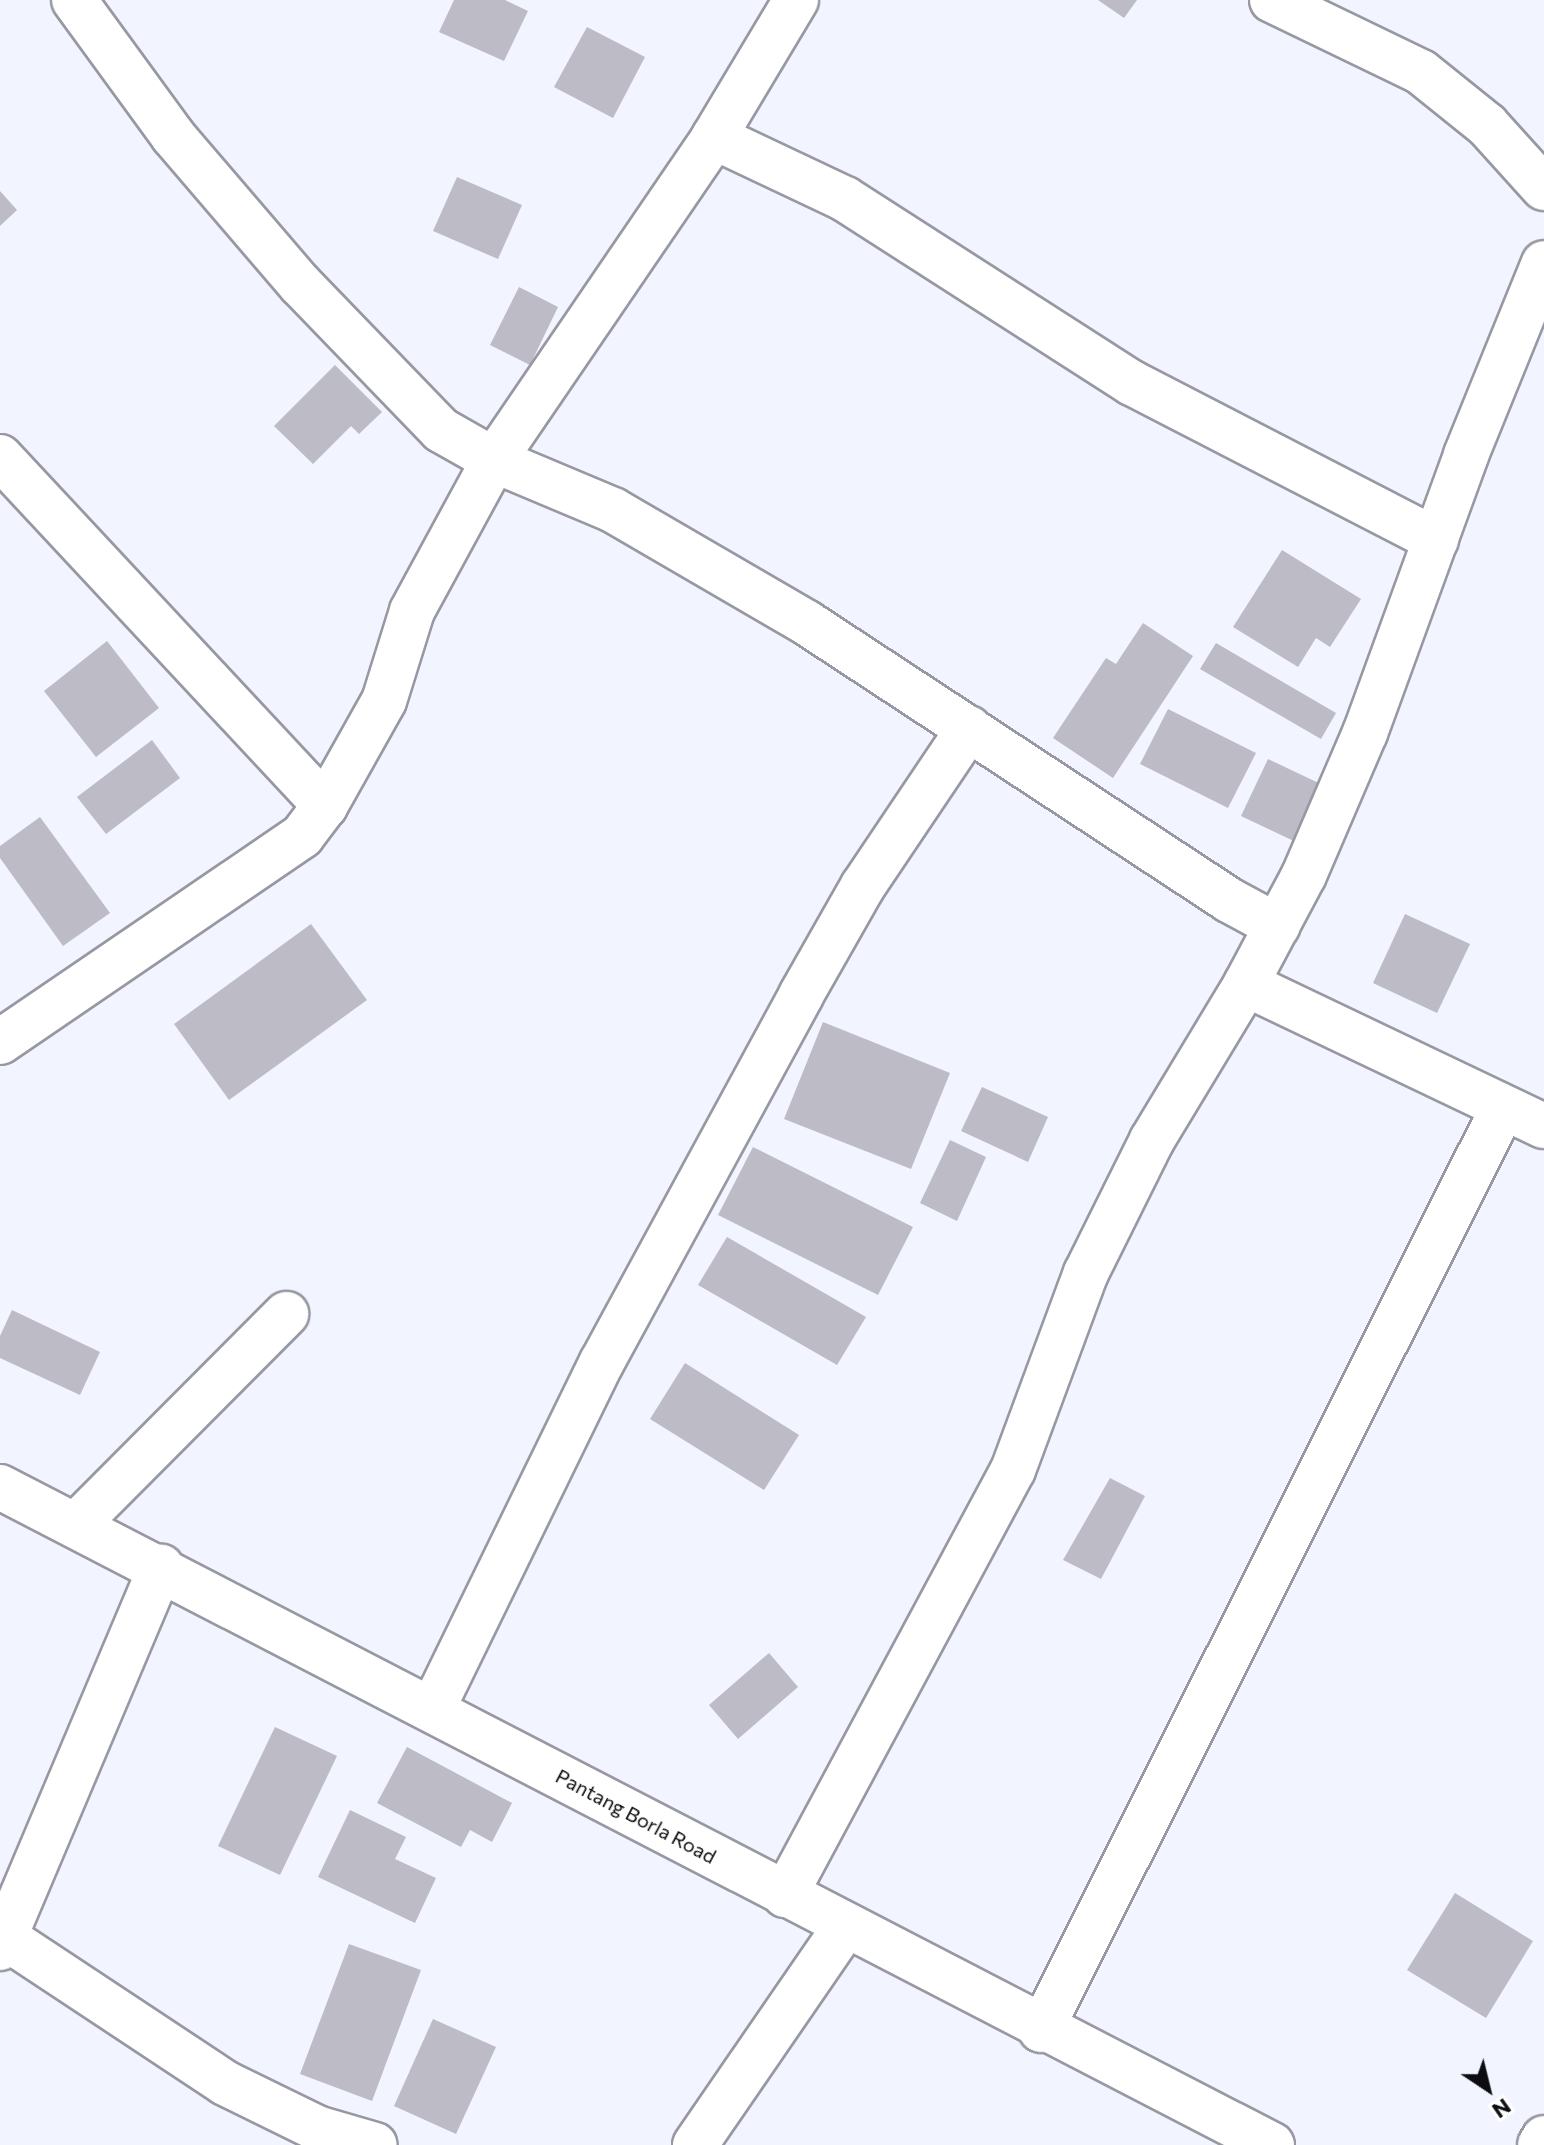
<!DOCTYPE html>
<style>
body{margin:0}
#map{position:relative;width:1544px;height:2145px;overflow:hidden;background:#f2f4ff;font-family:Commissioner,sans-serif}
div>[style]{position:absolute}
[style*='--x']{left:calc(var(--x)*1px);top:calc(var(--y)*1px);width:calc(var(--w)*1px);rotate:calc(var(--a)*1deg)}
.building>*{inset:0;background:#bcbbc6}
.roads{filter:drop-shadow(2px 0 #9798a2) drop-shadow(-2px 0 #9798a2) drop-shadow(0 2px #9798a2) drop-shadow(0 -2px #9798a2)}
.minor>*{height:44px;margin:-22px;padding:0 22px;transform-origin:22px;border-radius:22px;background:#fff}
span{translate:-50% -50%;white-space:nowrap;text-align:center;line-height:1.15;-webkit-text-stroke:6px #fff;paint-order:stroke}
.street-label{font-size:20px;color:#0d0d11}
.north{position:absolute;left:1448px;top:2049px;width:80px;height:80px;-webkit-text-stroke:6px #fff;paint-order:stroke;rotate:145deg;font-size:22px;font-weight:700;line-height:32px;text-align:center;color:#0d0d11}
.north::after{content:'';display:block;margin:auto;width:28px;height:36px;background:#0d0d11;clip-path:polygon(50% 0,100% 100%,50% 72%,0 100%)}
</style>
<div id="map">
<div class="building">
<div style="clip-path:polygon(454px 0,505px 0,528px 11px,504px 61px,439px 32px)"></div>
<div style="clip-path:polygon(1098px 0,1137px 0,1124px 18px)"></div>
<div style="clip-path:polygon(587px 27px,645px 57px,613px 118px,554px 87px)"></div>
<div style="clip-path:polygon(457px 177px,522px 205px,498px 259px,433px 231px)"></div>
<div style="clip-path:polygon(0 191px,17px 210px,0 226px)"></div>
<div style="clip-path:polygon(519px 287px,558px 307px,530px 365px,490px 345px)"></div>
<div style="clip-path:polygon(335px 365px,382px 412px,359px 434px,351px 426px,313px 464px,274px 426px)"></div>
<div style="clip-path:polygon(1282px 550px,1361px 599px,1330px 647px,1316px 638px,1298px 667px,1233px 627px)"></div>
<div style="clip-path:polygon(1143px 623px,1193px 656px,1113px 778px,1053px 738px,1106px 658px,1116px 664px)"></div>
<div style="clip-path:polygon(107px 641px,159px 708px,96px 757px,44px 691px)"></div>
<div style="clip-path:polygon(1216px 643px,1336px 713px,1321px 739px,1200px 669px)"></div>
<div style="clip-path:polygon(1168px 709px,1256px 753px,1228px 808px,1140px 764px)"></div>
<div style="clip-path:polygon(152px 740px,180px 778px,106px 834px,77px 797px)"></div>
<div style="clip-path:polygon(1268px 759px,1325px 786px,1298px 843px,1241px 816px)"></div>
<div style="clip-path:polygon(40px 817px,110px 913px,63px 946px,0 858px,0 846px)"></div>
<div style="clip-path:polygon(1405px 914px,1470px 944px,1437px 1013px,1373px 983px)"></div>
<div style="clip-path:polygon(311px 924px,367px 1000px,229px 1100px,174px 1024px)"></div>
<div style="clip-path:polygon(823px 1022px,950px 1073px,911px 1169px,784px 1119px)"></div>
<div style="clip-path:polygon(982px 1087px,1048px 1117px,1028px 1162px,961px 1131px)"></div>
<div style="clip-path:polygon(950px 1140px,986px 1157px,957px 1221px,920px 1203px)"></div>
<div style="clip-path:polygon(753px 1147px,913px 1227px,878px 1295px,718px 1215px)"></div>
<div style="clip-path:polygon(727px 1237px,866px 1317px,837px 1365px,698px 1285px)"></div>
<div style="clip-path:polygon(12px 1310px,100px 1352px,80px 1395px,0 1358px,0 1336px)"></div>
<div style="clip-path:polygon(685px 1363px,799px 1435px,764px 1490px,650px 1419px)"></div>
<div style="clip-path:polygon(1110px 1478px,1145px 1496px,1101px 1579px,1063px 1560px)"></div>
<div style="clip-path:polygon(769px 1653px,798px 1687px,738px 1739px,709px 1705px)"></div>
<div style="clip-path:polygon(275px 1727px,337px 1756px,280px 1875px,218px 1846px)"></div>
<div style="clip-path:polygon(407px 1747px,512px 1803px,492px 1842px,470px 1830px,461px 1847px,377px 1803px)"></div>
<div style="clip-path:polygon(350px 1810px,406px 1837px,395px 1859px,436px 1878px,415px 1923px,318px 1877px)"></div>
<div style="clip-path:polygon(1455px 1893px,1533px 1941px,1486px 2018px,1407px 1970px)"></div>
<div style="clip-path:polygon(349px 1944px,421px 1970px,372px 2101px,300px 2074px)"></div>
<div style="clip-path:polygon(433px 2019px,496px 2047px,456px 2134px,394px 2106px)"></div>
</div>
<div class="roads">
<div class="minor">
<div style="--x:74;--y:0;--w:168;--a:53.9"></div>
<div style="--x:173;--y:136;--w:195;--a:49.4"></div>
<div style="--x:300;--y:284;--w:203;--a:46"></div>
<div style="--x:441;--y:430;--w:61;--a:29.5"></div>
<div style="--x:494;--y:460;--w:129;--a:22.8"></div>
<div style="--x:613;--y:510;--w:225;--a:30.2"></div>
<div style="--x:807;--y:623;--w:505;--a:33.28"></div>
<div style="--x:1229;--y:900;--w:55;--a:28.4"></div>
<div style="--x:1272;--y:0;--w:165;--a:25.8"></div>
<div style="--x:1421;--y:72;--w:85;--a:38.8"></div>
<div style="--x:1487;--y:125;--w:85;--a:47.9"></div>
<div style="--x:714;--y:137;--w:145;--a:25.3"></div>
<div style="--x:845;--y:199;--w:341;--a:32.7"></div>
<div style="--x:1132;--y:383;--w:342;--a:27.3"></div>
<div style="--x:0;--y:457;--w:477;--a:47"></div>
<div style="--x:1246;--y:984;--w:330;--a:25.5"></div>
<div style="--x:0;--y:1042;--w:366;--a:-34.3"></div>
<div style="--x:302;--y:836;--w:38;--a:-53"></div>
<div style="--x:325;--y:806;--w:120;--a:-60.7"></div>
<div style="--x:384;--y:701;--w:94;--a:-72.7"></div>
<div style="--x:412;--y:611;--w:172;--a:-61.5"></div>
<div style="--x:494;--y:460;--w:391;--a:-55.7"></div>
<div style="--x:714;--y:137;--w:160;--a:-59.1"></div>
<div style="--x:0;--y:1487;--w:1432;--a:27.35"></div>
<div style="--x:76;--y:1525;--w:298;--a:-45.1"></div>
<div style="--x:433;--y:1708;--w:385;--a:-64"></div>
<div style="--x:602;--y:1362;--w:417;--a:-61.5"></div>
<div style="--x:801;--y:995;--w:125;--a:-60.4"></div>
<div style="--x:863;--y:886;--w:190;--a:-56.1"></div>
<div style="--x:785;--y:1895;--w:482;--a:-61.8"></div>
<div style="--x:1013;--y:1470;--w:210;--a:-69.7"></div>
<div style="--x:1086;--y:1273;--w:148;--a:-63.6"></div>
<div style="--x:1152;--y:1140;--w:182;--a:-58.9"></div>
<div style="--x:1246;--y:984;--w:123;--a:-62"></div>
<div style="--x:1304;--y:875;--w:155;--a:-66.8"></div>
<div style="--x:1365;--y:733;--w:296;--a:-70"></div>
<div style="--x:1466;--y:455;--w:207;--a:-67.9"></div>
<div style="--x:0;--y:1934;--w:270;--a:33.5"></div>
<div style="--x:225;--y:2083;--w:102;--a:26.1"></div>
<div style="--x:317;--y:2128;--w:60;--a:16.3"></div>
<div style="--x:0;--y:1948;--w:414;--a:-67.1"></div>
<div style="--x:1041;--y:2030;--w:1031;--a:-63.39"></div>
<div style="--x:695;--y:2145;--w:265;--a:-55.5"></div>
<div style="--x:1540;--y:2145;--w:8;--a:-60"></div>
</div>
</div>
<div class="street-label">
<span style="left:636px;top:1816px;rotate:28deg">Pantang Borla Road</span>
</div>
<div class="north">N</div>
</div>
